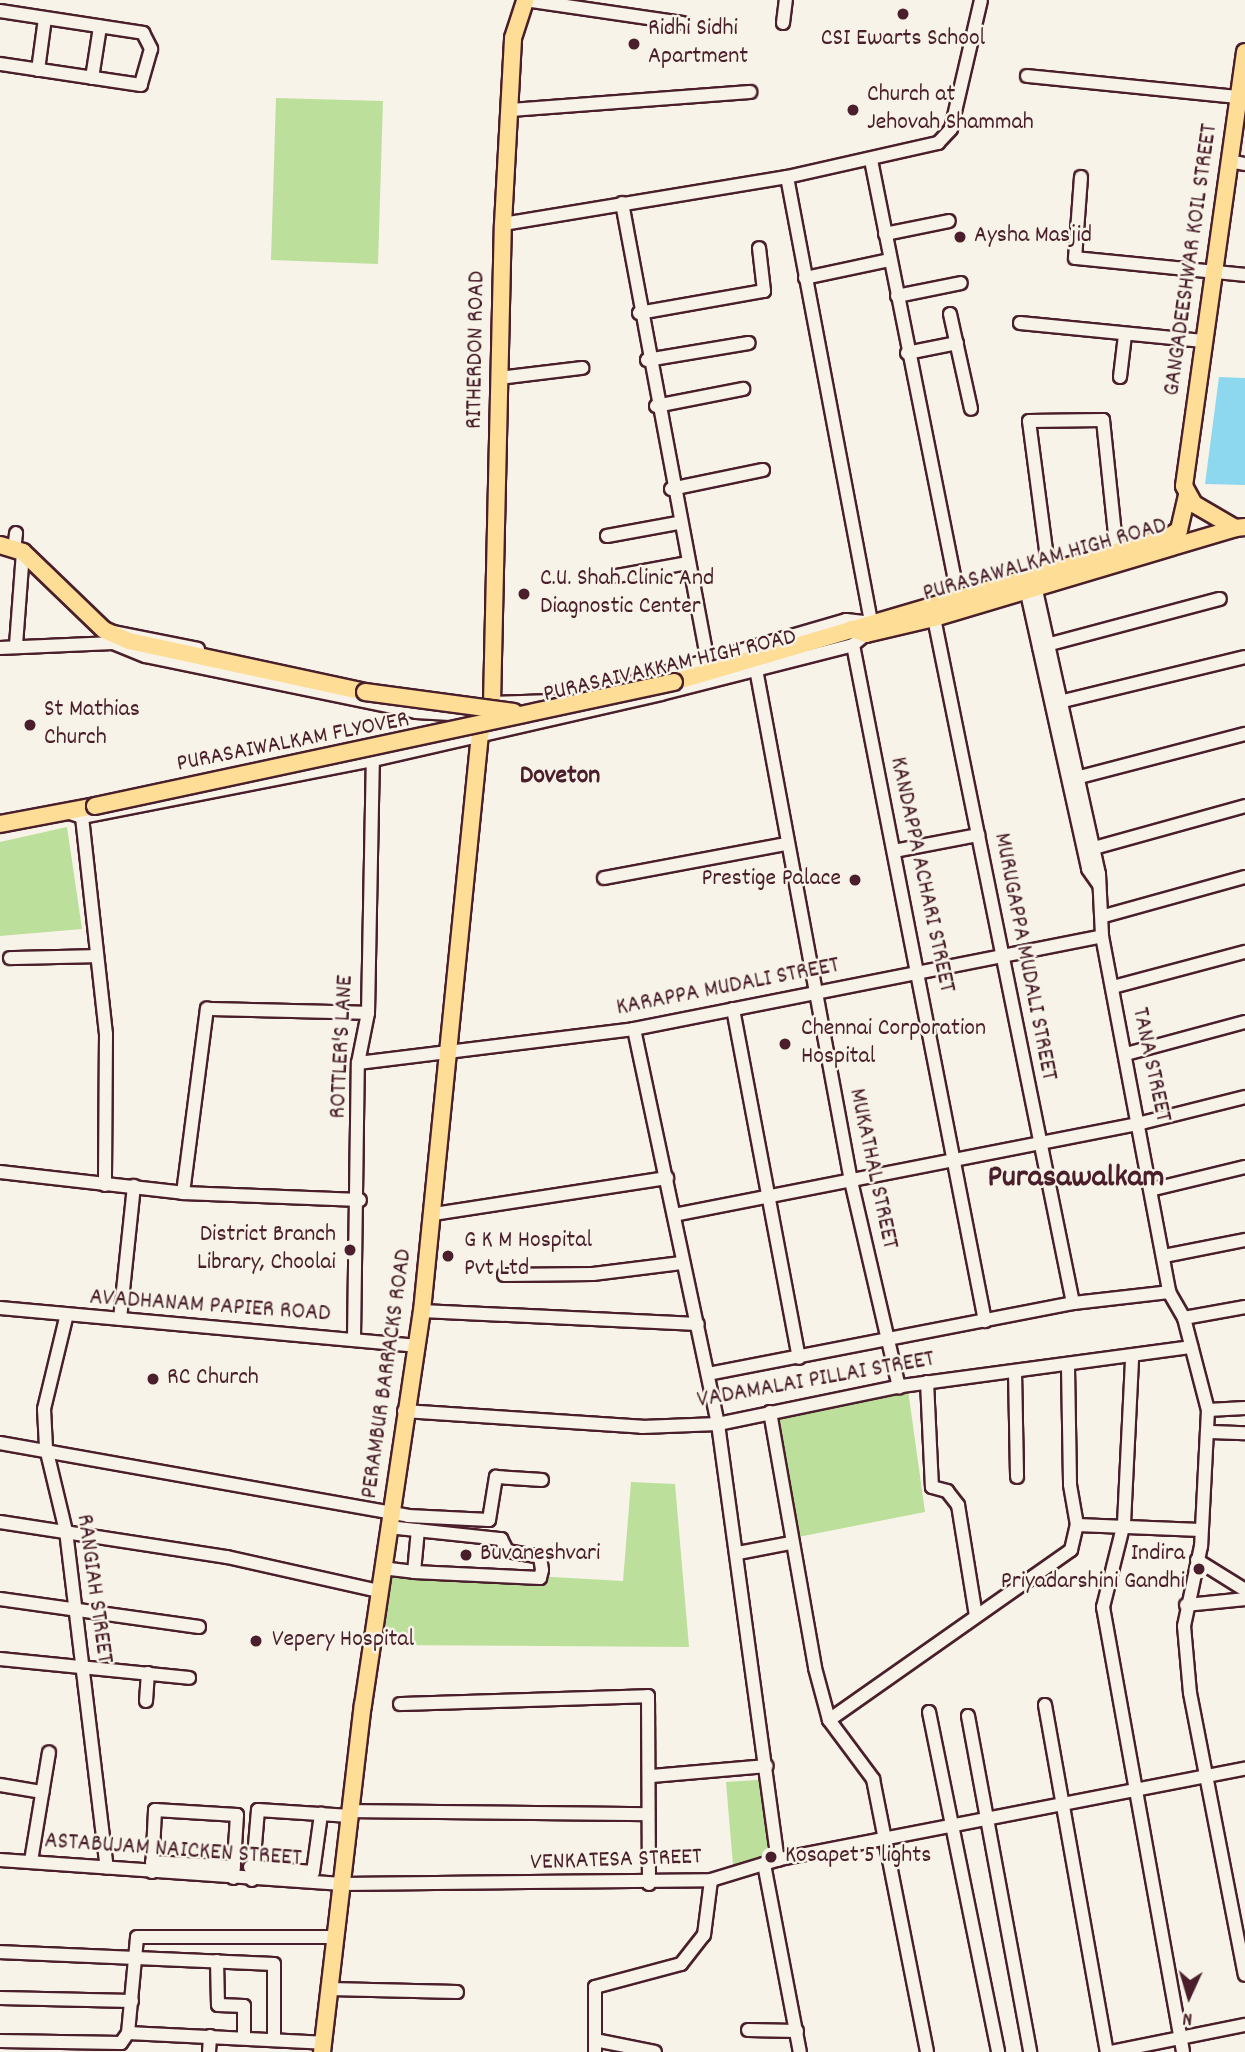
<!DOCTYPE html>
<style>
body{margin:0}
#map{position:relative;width:1245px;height:2052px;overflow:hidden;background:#f7f3e8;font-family:Dekko,sans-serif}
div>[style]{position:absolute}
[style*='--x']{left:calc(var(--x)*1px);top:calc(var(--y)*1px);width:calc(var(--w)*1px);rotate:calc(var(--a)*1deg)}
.green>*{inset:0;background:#bce09b}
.water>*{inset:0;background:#8ed8ef}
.roads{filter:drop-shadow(2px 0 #4a1f2b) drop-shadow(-2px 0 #4a1f2b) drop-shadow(0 2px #4a1f2b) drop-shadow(0 -2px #4a1f2b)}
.minor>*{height:12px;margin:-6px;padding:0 6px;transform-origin:6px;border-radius:6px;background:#f7f3e8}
.major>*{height:16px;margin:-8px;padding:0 8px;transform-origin:8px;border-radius:8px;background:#fedd96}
.bridges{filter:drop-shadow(2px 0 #4a1f2b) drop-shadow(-2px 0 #4a1f2b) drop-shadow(0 2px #4a1f2b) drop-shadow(0 -2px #4a1f2b)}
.major-bridge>*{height:16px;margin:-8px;padding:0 8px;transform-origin:8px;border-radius:8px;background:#fedd96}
.dots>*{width:19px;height:19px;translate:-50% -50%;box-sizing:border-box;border:4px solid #f7f3e8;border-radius:50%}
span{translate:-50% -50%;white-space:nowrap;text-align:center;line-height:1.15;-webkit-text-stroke:5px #f7f3e8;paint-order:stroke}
.poi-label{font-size:24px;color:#4a1f2b}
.left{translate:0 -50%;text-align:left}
.right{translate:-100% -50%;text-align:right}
.street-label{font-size:24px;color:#4a1f2b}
.neighbourhood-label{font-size:26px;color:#4a1f2b;font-weight:700}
.district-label{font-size:32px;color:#4a1f2b;font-weight:700}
.north{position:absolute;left:1154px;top:1961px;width:70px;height:70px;-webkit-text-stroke:5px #f7f3e8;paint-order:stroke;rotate:184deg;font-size:19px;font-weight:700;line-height:28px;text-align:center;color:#4a1f2b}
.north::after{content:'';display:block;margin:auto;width:24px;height:32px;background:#4a1f2b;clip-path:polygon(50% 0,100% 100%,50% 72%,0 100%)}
</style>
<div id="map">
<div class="green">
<div style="clip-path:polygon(276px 98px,383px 101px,378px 264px,271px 260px)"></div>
<div style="clip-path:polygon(67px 827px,82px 929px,0 936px,0 842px)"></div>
<div style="clip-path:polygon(908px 1390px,925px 1512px,793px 1538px,773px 1414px)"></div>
<div style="clip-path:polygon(631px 1482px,675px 1484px,689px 1647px,378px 1645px,389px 1568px,623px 1581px)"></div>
<div style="clip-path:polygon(773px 1779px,766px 1858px,733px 1865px,726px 1782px)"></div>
</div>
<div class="water">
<div style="clip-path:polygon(1219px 377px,1245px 378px,1245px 485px,1205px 484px)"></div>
</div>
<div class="roads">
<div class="minor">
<div style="--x:525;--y:0;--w:159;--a:8.3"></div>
<div style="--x:0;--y:11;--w:145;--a:8.7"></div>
<div style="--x:143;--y:33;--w:18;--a:63"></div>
<div style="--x:151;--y:49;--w:37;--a:106"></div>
<div style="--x:141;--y:85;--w:143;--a:-171.5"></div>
<div style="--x:783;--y:23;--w:23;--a:-83"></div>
<div style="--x:38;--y:70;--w:52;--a:-82.3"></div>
<div style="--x:1027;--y:76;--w:213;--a:5.7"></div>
<div style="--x:92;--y:78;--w:52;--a:-81.1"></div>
<div style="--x:510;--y:110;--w:241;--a:-4.3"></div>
<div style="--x:871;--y:160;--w:448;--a:78.7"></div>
<div style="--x:1229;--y:161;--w:16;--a:11"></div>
<div style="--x:787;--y:177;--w:452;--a:79.3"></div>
<div style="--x:1081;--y:177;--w:81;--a:94.2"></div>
<div style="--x:1075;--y:258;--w:171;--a:5.7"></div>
<div style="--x:622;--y:203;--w:466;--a:79.4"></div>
<div style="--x:503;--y:224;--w:288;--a:-9.4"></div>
<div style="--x:787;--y:177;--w:155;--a:-12.7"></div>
<div style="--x:938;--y:143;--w:19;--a:-47"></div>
<div style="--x:951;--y:129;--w:132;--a:-76.9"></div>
<div style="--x:885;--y:234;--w:65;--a:-11.5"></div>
<div style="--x:805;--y:278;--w:87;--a:-12"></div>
<div style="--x:897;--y:296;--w:65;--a:-11.5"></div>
<div style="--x:639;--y:313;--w:127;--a:-10"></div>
<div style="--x:764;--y:291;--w:43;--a:-96.6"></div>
<div style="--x:950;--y:314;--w:97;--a:77.5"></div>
<div style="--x:1020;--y:323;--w:184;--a:5.6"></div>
<div style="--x:907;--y:353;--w:51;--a:-11.3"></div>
<div style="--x:647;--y:360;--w:103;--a:-9.5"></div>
<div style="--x:1120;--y:377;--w:42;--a:-83.2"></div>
<div style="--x:499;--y:378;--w:84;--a:-6.9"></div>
<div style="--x:656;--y:406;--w:89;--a:-11.1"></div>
<div style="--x:671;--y:489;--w:94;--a:-11.7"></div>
<div style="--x:607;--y:536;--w:72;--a:-10.4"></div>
<div style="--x:14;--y:550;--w:17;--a:-83"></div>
<div style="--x:1049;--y:573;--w:153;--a:-97.5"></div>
<div style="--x:1029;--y:421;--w:74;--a:-0.8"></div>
<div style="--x:1103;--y:420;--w:134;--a:84"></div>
<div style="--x:617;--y:576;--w:71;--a:-10.5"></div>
<div style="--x:1034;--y:581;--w:300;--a:77.5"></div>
<div style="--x:1099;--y:874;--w:62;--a:87.2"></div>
<div style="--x:1102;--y:936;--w:362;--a:79.3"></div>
<div style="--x:1169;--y:1292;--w:30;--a:60"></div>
<div style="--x:1184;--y:1318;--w:95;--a:75.4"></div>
<div style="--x:1208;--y:1410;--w:136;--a:92.9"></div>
<div style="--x:1201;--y:1546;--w:82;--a:102"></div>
<div style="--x:1184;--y:1626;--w:67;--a:84.9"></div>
<div style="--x:1190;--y:1693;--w:287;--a:79"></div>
<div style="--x:1027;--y:593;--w:283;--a:77.5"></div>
<div style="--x:1088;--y:869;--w:19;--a:55"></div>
<div style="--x:934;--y:618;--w:699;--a:78.53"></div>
<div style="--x:16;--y:645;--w:93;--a:-85.7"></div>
<div style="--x:853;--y:645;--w:689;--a:78.95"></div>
<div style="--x:1039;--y:647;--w:187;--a:-14.9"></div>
<div style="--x:0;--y:648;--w:113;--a:-2.5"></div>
<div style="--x:198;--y:649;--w:96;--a:-168.6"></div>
<div style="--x:104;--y:630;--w:16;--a:55"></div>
<div style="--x:113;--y:643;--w:35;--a:22"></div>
<div style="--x:146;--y:656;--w:276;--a:11.7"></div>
<div style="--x:416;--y:712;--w:68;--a:3.4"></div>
<div style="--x:756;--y:669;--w:521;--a:79.49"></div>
<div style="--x:851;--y:1181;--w:212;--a:76.9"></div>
<div style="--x:609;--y:689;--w:247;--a:-16.2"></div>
<div style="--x:846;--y:620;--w:18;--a:6"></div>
<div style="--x:491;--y:703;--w:62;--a:-1.8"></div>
<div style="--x:1055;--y:703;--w:195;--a:-13.6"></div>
<div style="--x:1072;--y:779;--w:179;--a:-14.6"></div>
<div style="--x:67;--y:812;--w:16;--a:18"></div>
<div style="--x:82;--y:817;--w:297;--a:-11.1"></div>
<div style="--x:373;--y:760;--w:295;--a:-12.9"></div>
<div style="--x:661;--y:694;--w:198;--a:-14.3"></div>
<div style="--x:853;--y:645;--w:17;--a:-40"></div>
<div style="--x:82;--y:817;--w:218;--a:83.7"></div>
<div style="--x:106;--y:1034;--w:151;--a:90.4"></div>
<div style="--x:1094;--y:848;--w:157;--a:-15.5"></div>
<div style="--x:894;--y:851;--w:86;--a:-10.8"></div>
<div style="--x:604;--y:878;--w:185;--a:-10.6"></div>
<div style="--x:1104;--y:916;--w:146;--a:-15.5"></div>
<div style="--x:10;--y:958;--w:85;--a:-1.3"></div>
<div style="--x:1113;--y:987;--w:137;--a:-14.9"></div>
<div style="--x:733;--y:1009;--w:355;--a:79.3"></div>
<div style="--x:634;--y:1029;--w:404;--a:78"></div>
<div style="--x:718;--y:1424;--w:440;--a:82.2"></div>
<div style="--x:1126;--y:1054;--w:123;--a:-15.1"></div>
<div style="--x:358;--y:1063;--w:278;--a:-7"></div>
<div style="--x:634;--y:1029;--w:477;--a:-11.2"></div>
<div style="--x:0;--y:1172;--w:184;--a:6.5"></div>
<div style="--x:183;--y:1193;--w:177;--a:2.3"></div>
<div style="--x:1154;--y:1189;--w:94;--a:-13.6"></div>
<div style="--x:183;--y:1193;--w:186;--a:-82.6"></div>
<div style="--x:207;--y:1009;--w:161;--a:1.4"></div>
<div style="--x:434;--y:1214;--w:236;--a:-8.8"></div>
<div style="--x:674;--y:1215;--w:476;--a:-11.1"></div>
<div style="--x:1141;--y:1123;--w:107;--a:-14"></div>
<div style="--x:1164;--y:1256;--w:83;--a:-11.2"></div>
<div style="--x:504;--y:1275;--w:89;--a:-0.6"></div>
<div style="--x:593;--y:1274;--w:89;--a:-7.1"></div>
<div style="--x:0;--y:1308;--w:420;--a:5.2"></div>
<div style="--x:422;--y:1311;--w:276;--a:2.7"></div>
<div style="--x:66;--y:1318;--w:94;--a:103.6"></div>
<div style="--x:44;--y:1409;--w:39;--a:87"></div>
<div style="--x:46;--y:1448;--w:85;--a:76.5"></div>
<div style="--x:66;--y:1531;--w:339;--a:83.1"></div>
<div style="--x:1184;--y:1318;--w:62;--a:-10.2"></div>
<div style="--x:120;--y:1319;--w:134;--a:-84"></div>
<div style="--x:354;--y:1338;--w:275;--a:-89.2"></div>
<div style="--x:358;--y:1063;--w:51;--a:-78.7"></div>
<div style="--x:368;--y:1013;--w:253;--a:-88.9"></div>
<div style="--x:1132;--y:1360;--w:163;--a:92.8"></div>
<div style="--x:1124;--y:1523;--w:87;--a:104"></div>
<div style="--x:1103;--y:1607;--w:452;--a:79.8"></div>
<div style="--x:1068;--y:1367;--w:118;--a:89"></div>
<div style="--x:1070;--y:1485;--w:41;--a:80.1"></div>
<div style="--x:1015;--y:1371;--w:106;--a:88.9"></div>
<div style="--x:708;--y:1374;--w:372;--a:-11"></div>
<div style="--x:1073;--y:1303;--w:97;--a:-6.5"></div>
<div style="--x:927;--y:1382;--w:105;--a:87.3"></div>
<div style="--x:932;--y:1487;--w:16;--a:15"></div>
<div style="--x:947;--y:1491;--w:18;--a:52"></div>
<div style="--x:958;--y:1505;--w:112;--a:80.8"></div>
<div style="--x:1208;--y:1410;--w:37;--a:-3"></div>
<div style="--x:404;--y:1411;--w:239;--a:3.8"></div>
<div style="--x:642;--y:1427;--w:76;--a:-2.3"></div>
<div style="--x:718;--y:1424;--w:188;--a:-11.7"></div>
<div style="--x:902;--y:1386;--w:292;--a:-7.7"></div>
<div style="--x:770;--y:1412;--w:260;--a:80"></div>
<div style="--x:815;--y:1668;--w:54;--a:74.9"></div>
<div style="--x:829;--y:1720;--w:74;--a:53.3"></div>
<div style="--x:873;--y:1779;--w:278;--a:78.8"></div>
<div style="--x:1211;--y:1432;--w:34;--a:2"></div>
<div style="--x:0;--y:1443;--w:414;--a:10.1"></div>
<div style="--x:408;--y:1516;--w:81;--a:2.8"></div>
<div style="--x:489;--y:1520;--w:44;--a:-80.8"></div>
<div style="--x:496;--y:1477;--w:46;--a:3.7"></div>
<div style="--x:0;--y:1522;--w:230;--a:8.8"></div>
<div style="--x:227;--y:1557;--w:156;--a:12.6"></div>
<div style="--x:388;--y:1527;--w:114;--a:6.1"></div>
<div style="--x:501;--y:1539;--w:13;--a:63"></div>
<div style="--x:507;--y:1551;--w:34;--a:10"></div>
<div style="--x:540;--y:1557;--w:13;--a:81"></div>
<div style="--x:542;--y:1570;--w:8;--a:104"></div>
<div style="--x:540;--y:1578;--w:126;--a:-177.3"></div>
<div style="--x:738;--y:1553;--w:54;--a:-10.7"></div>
<div style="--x:1197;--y:1560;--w:57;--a:32"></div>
<div style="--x:382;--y:1568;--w:32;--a:7"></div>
<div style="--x:414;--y:1572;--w:42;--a:-84.6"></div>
<div style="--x:0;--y:1599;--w:201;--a:8"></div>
<div style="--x:1186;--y:1605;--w:59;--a:-5.8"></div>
<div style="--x:0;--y:1659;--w:190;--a:5.7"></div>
<div style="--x:146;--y:1701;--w:28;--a:-86"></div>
<div style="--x:400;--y:1704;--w:248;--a:-1.8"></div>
<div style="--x:648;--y:1696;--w:188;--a:89.7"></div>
<div style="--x:1045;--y:1705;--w:352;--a:79.9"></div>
<div style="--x:929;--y:1712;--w:347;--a:78.5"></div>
<div style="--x:968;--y:1716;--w:342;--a:79.5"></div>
<div style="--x:829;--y:1720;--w:296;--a:-35.1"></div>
<div style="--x:1071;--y:1550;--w:26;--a:-77"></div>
<div style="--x:1077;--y:1525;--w:124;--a:2.3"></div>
<div style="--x:652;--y:1776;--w:115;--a:-5"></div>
<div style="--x:0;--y:1785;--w:43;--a:9.5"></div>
<div style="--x:351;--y:1811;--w:296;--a:0.6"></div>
<div style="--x:0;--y:1860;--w:343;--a:4"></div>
<div style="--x:342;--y:1884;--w:369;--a:-0.6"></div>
<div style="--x:711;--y:1880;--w:72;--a:-16.9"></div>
<div style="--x:780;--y:1859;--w:474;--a:-11"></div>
<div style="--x:31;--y:1861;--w:110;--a:-80.6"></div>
<div style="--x:152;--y:1862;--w:82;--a:3.5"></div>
<div style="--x:764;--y:1864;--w:191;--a:79.2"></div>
<div style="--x:250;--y:1867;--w:63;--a:4.5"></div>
<div style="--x:313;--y:1872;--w:59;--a:-82.1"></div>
<div style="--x:152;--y:1872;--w:62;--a:-87.2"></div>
<div style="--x:155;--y:1810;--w:82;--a:3.5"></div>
<div style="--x:237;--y:1815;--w:63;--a:93.6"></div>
<div style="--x:252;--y:1880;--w:70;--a:-85.1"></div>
<div style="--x:258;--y:1810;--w:92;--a:3.7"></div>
<div style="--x:0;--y:1952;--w:274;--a:2.5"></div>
<div style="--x:274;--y:1964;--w:75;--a:90"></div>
<div style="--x:217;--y:1961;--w:44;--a:88.7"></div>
<div style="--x:218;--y:2005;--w:26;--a:2"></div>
<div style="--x:244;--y:2006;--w:31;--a:90"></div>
<div style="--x:330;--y:1989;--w:127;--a:1.4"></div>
<div style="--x:0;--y:1998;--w:132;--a:1.3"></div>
<div style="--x:748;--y:2030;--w:49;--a:1.2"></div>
<div style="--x:128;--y:2033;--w:195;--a:2.9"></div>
<div style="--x:595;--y:2040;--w:61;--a:11.3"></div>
<div style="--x:0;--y:2041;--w:121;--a:0.9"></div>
<div style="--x:121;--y:2043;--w:12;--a:-55"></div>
<div style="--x:128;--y:2033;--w:96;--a:-84.6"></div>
<div style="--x:137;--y:1937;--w:199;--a:0"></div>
<div style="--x:209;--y:2052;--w:16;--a:-86"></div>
<div style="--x:595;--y:2052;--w:65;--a:-90"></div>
<div style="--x:595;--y:1987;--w:89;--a:-15"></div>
<div style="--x:681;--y:1964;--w:37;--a:-52"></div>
<div style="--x:704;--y:1935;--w:55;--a:-82.7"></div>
<div style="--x:1111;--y:2052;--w:137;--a:-11.4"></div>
</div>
<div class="major">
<div style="--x:1245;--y:52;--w:438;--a:98"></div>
<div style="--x:1184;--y:486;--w:21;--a:61"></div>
<div style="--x:1194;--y:504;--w:48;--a:30.3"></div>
<div style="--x:1235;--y:528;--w:10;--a:-6"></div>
<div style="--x:0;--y:545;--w:24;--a:17"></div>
<div style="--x:23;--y:552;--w:112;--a:43.9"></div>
<div style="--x:104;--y:630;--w:27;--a:24"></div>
<div style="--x:129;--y:641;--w:241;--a:12.2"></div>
<div style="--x:851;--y:629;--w:16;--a:18"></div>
<div style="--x:866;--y:634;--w:70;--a:-13.2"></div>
<div style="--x:934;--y:618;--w:314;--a:-16.6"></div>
<div style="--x:674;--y:682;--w:517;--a:-16.4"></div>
<div style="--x:1170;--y:536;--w:11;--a:-34"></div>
<div style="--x:1179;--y:530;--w:35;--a:-77"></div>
<div style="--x:0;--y:824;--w:97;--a:-10.7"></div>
<div style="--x:322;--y:2052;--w:349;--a:-83.3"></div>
<div style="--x:363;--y:1705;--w:398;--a:-81.5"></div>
<div style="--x:422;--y:1311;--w:580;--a:-84.26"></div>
<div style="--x:480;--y:734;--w:33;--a:-69"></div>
<div style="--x:492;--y:703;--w:479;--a:-88.7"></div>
<div style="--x:503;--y:224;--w:186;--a:-86.9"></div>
<div style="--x:513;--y:38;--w:40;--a:-72"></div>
</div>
</div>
<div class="bridges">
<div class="major-bridge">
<div style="--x:365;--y:692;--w:150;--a:7.6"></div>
<div style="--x:95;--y:806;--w:592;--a:-12.09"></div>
</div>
</div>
<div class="dots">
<div style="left:903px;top:14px;background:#4a1f2b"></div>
<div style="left:634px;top:44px;background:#4a1f2b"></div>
<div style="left:853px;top:110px;background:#4a1f2b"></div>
<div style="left:960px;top:237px;background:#4a1f2b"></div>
<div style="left:524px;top:594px;background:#4a1f2b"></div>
<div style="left:30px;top:725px;background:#4a1f2b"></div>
<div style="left:855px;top:880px;background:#4a1f2b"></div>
<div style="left:785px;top:1044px;background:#4a1f2b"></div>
<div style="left:350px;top:1250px;background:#4a1f2b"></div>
<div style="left:448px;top:1256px;background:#4a1f2b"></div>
<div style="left:153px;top:1379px;background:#4a1f2b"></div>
<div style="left:466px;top:1555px;background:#4a1f2b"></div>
<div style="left:1199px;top:1569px;background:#4a1f2b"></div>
<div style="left:256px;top:1641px;background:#4a1f2b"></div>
<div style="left:771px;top:1857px;background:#4a1f2b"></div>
</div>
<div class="poi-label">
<span class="left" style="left:648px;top:44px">Ridhi Sidhi<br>Apartment</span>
<span style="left:903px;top:40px">CSI Ewarts School</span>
<span class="left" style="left:867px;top:110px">Church at<br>Jehovah Shammah</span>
<span class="left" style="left:974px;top:237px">Aysha Masjid</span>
<span class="left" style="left:540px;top:594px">C.U. Shah Clinic And<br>Diagnostic Center</span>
<span class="left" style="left:44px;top:725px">St Mathias<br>Church</span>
<span class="right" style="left:841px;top:880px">Prestige Palace</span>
<span class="left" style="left:801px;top:1044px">Chennai Corporation<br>Hospital</span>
<span class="right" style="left:336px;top:1250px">District Branch<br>Library, Choolai</span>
<span class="left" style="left:464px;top:1256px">G K M Hospital<br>Pvt Ltd</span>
<span class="left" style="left:167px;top:1379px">RC Church</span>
<span class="left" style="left:480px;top:1555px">Buvaneshvari</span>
<span class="right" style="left:1185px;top:1569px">Indira<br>Priyadarshini Gandhi</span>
<span class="left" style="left:272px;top:1641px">Vepery Hospital</span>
<span class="left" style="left:785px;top:1857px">Kosapet 5 lights</span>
</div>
<div class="street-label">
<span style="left:1192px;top:260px;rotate:-82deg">GANGADEESHWAR KOIL STREET</span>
<span style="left:477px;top:350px;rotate:-89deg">RITHERDON ROAD</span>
<span style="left:1045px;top:561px;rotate:-16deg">PURASAWALKAM HIGH ROAD</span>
<span style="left:670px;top:667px;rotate:-13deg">PURASAIVAKKAM HIGH ROAD</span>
<span style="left:293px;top:743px;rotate:-11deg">PURASAIWALKAM FLYOVER</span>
<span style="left:921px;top:875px;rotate:78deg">KANDAPPA ACHARI STREET</span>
<span style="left:1024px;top:957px;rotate:79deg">MURUGAPPA MUDALI STREET</span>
<span style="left:728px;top:988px;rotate:-11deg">KARAPPA MUDALI STREET</span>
<span style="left:343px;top:1047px;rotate:-87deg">ROTTLER'S LANE</span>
<span style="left:1150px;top:1065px;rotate:78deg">TANA STREET</span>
<span style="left:872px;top:1169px;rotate:78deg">MUKATHAL STREET</span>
<span style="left:210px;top:1307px;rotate:4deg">AVADHANAM PAPIER ROAD</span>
<span style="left:388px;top:1374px;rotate:-82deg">PERAMBUR BARRACKS ROAD</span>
<span style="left:816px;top:1381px;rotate:-10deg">VADAMALAI PILLAI STREET</span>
<span style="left:93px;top:1589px;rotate:82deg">RANGIAH STREET</span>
<span style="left:173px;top:1851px;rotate:4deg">ASTABUJAM NAICKEN STREET</span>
<span style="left:616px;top:1861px;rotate:-2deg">VENKATESA STREET</span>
</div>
<div class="neighbourhood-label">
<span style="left:560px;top:777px">Doveton</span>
</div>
<div class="district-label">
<span style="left:1076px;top:1179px">Purasawalkam</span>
</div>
<div class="north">N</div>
</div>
